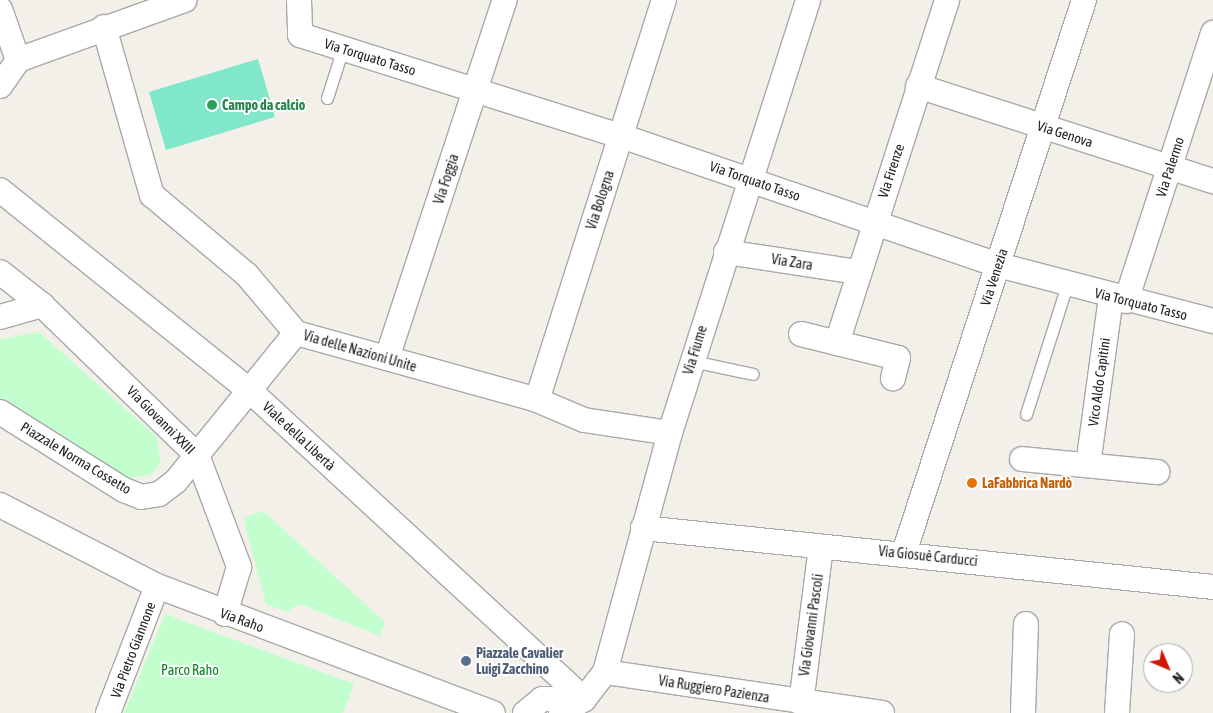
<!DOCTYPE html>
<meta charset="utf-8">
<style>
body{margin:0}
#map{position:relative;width:1213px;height:713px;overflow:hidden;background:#f2f0e8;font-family:"Asap Condensed",sans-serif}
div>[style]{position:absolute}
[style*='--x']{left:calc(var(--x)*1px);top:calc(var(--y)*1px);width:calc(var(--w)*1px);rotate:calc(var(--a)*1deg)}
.park>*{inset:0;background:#c3fece}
.pitch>*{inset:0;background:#80e7ca}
.roads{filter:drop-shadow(1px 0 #a9a9a9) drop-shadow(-1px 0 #a9a9a9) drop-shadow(0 1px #a9a9a9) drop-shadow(0 -1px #a9a9a9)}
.lane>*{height:11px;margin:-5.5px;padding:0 5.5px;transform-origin:5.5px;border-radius:5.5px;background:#fff}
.street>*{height:24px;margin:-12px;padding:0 12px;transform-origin:12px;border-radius:12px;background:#fff}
.dots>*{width:14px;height:14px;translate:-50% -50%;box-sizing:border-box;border:2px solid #fff;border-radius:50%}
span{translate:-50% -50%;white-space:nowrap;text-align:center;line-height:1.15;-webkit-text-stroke:4px #fff;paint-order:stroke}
.street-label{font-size:14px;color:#222}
.leisure-label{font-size:14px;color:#27864d;font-weight:700}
.left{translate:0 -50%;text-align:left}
.food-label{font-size:14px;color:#c56008;font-weight:700}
.service-label{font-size:14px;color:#4e5e75;font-weight:700}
.park-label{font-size:14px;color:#03871b}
.north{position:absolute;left:1143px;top:643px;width:50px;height:50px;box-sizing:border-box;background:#fff;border:1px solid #a7a7a7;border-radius:50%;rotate:135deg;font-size:14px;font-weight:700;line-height:20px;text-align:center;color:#222}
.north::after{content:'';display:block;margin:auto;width:18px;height:22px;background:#d31600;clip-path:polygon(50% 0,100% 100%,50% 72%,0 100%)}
</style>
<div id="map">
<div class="park">
<div style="clip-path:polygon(39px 332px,157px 437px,161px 462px,151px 475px,125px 478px,0 403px,0 339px)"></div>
<div style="clip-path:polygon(263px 511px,385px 622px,380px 636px,300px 604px,287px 612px,266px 604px,243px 518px)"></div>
<div style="clip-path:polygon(165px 614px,354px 684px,343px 713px,124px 713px)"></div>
</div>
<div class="pitch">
<div style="clip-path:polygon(258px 59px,275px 117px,166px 150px,149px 92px)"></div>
</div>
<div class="roads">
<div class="lane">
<div style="--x:327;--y:98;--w:52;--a:-72.3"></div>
<div style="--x:692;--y:361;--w:62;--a:12"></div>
<div style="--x:1026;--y:414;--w:135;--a:-72.4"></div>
</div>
<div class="street">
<div style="--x:299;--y:0;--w:35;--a:88"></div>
<div style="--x:300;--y:35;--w:337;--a:17.5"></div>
<div style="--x:621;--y:136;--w:398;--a:18.9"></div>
<div style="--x:998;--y:265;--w:222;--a:14.6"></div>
<div style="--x:0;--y:9;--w:54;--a:70.6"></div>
<div style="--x:104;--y:27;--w:175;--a:74.1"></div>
<div style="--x:152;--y:195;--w:124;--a:40.1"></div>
<div style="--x:247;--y:275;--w:76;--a:49.8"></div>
<div style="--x:296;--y:333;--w:250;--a:15.5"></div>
<div style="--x:537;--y:400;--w:51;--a:23.1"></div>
<div style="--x:584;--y:420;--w:87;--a:8.6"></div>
<div style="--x:0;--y:86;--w:32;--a:-55"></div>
<div style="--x:18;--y:60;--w:177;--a:-19.8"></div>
<div style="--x:918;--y:86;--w:310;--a:17.9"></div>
<div style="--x:0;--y:190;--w:319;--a:38.8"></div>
<div style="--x:249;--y:390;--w:456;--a:42.7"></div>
<div style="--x:726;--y:252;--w:134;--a:8.6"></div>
<div style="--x:0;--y:272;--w:53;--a:38.2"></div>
<div style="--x:42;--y:305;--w:216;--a:44.1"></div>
<div style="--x:197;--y:455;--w:120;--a:69.4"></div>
<div style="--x:239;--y:567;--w:49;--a:106.6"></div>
<div style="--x:1126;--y:301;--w:282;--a:-72"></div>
<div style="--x:0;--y:317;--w:44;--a:-15.9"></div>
<div style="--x:801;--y:334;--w:100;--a:13.9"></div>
<div style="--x:898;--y:358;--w:21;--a:104"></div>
<div style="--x:837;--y:343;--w:360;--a:-72.2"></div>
<div style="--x:387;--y:358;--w:377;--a:-71.8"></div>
<div style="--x:537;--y:400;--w:420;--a:-72.4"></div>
<div style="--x:0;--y:412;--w:146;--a:32.2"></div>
<div style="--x:124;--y:490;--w:18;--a:22"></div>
<div style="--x:141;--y:497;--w:18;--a:-9"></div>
<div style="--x:159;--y:494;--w:21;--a:-37"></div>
<div style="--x:176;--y:481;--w:191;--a:-51"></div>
<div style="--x:1022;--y:459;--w:136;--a:5.5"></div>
<div style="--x:1088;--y:465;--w:169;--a:-82.2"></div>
<div style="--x:0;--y:505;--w:177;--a:27.3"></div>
<div style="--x:157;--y:586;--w:359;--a:20.7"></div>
<div style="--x:643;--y:528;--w:573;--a:5.91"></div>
<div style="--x:904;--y:553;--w:582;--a:-71.97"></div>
<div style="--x:605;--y:672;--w:280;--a:8.4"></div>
<div style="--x:801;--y:703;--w:157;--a:-82.7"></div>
<div style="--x:108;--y:713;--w:136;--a:-68.9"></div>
<div style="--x:525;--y:713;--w:22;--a:-39"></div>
<div style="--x:542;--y:699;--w:42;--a:0"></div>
<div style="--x:561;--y:713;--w:27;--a:-31"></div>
<div style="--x:584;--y:699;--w:34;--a:-52"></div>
<div style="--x:605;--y:672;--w:248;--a:-74.8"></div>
<div style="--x:670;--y:433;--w:454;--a:-72.3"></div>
<div style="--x:1023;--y:713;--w:89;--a:-88.1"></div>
<div style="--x:1117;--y:713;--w:79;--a:-86.4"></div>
</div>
</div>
<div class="dots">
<div style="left:212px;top:105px;background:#2e9e5b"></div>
<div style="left:972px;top:483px;background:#e8710a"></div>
<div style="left:466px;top:661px;background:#5c6f8a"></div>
</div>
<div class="street-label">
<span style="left:370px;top:57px;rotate:17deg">Via Torquato Tasso</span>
<span style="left:1065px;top:134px;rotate:18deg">Via Genova</span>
<span style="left:1170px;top:167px;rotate:-72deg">Via Palermo</span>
<span style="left:891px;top:171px;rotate:-72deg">Via Firenze</span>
<span style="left:446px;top:179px;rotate:-72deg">Via Foggia</span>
<span style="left:755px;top:181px;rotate:19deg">Via Torquato Tasso</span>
<span style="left:600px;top:200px;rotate:-72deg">Via Bologna</span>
<span style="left:792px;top:262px;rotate:9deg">Via Zara</span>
<span style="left:994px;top:277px;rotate:-72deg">Via Venezia</span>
<span style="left:1141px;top:304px;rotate:14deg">Via Torquato Tasso</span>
<span style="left:695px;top:350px;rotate:-73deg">Via Fiume</span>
<span style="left:360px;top:351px;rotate:16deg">Via delle Nazioni Unite</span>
<span style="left:1099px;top:382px;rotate:-82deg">Vico Aldo Capitini</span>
<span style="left:161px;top:420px;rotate:45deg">Via Giovanni XXIII</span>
<span style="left:299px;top:436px;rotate:43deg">Viale della Libertà</span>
<span style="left:76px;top:458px;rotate:31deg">Piazzale Norma Cossetto</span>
<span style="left:928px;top:556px;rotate:6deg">Via Giosuè Carducci</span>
<span style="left:242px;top:620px;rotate:20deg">Via Raho</span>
<span style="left:811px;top:625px;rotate:-82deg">Via Giovanni Pascoli</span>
<span style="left:133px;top:650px;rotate:-69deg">Via Pietro Giannone</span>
<span style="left:714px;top:689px;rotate:9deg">Via Ruggiero Pazienza</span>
</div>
<div class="leisure-label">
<span class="left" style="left:222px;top:105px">Campo da calcio</span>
</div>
<div class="food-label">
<span class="left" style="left:982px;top:483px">LaFabbrica Nardò</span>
</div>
<div class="service-label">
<span class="left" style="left:476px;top:661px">Piazzale Cavalier<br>Luigi Zacchino</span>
</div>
<div class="park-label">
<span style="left:190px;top:670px">Parco Raho</span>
</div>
<div class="north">N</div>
</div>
